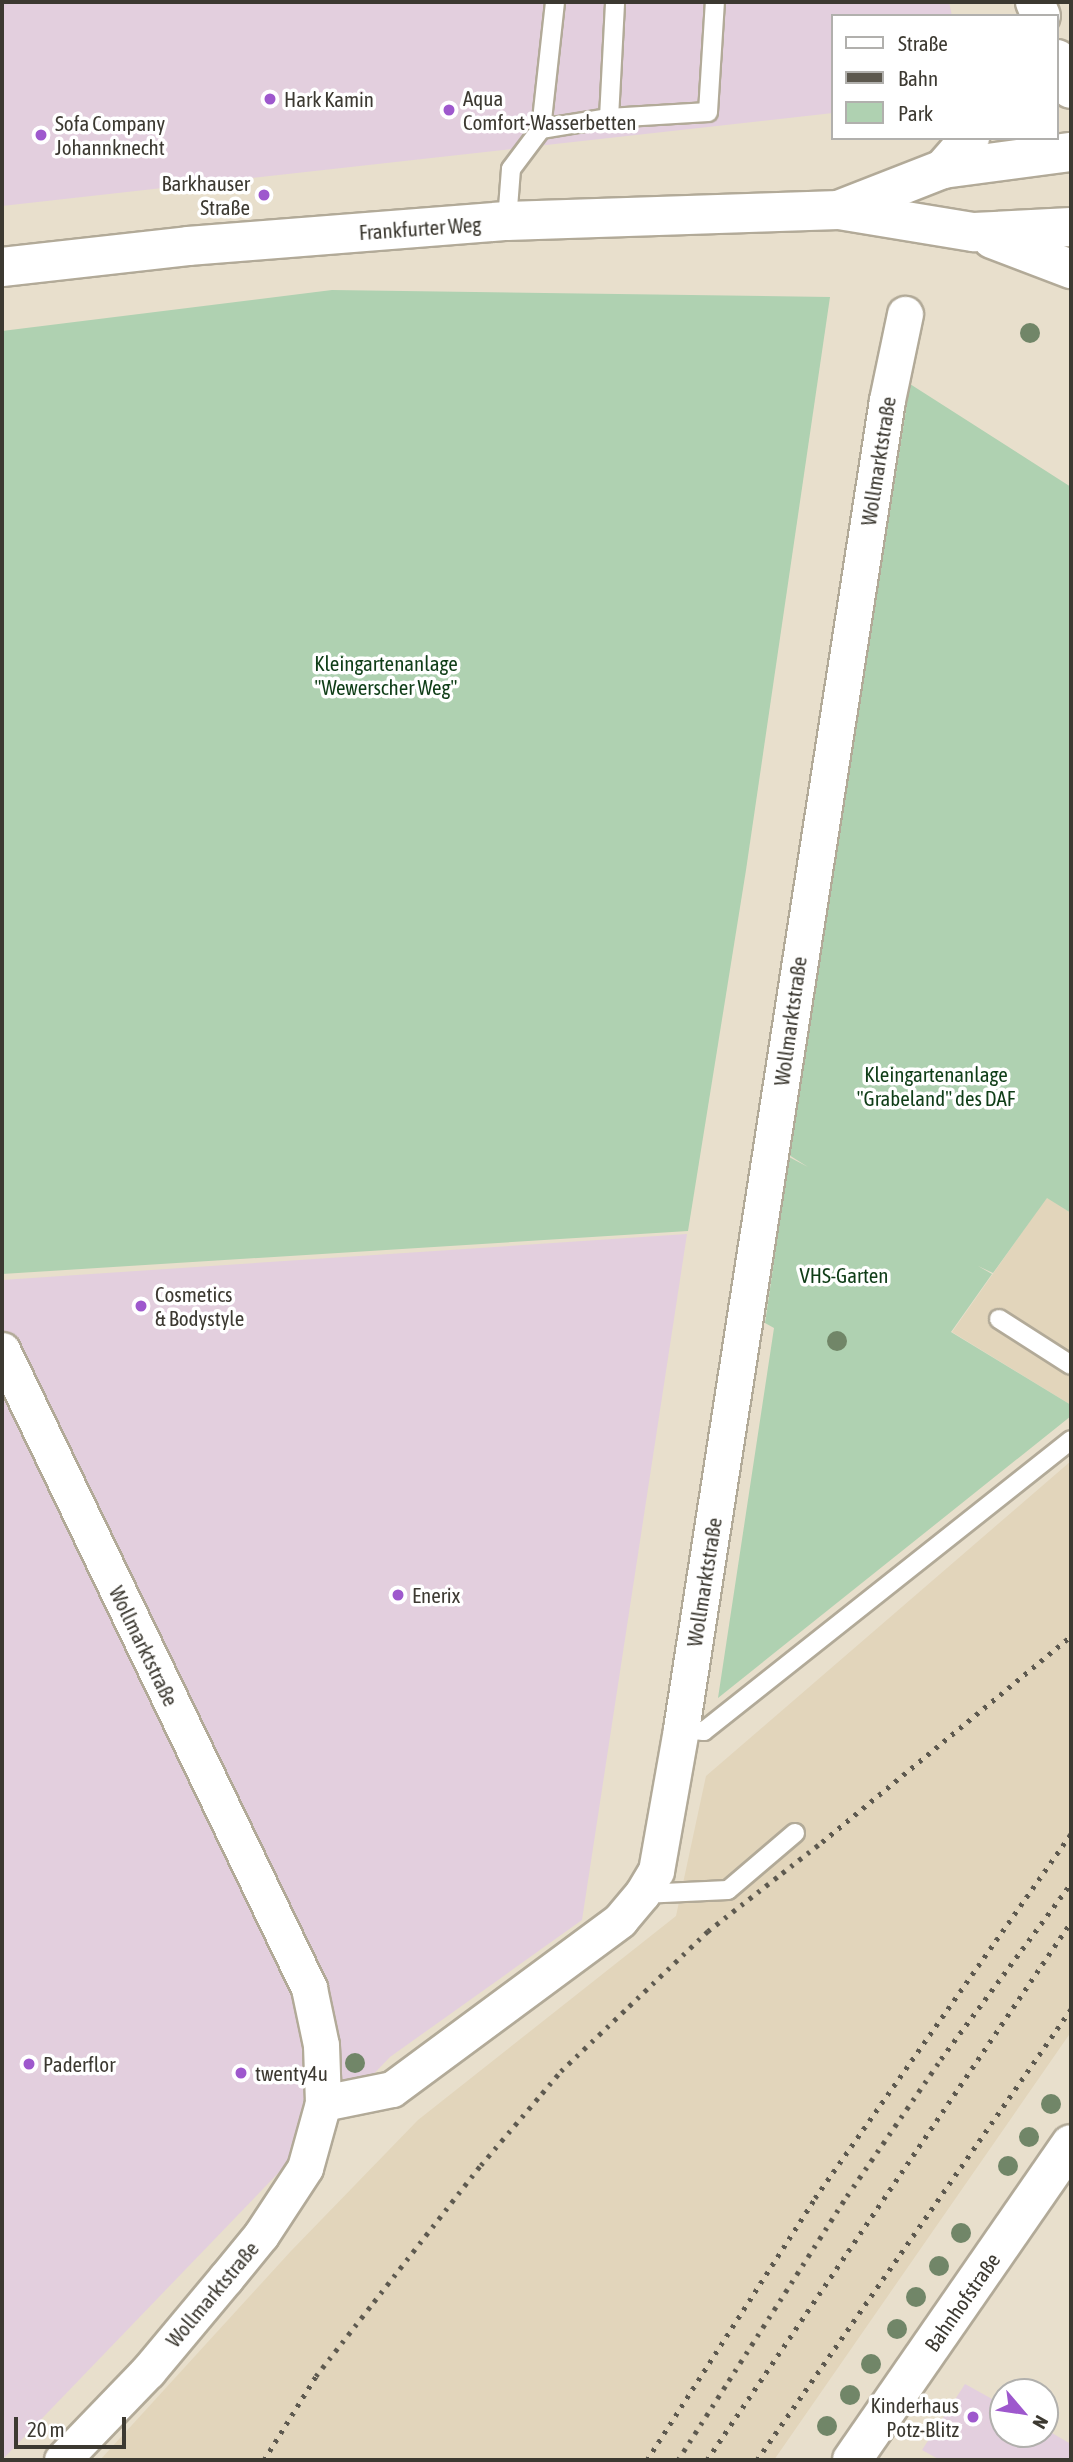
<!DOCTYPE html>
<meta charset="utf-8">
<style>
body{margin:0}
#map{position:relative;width:1073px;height:2462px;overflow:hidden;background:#e8dfcc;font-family:"Asap Condensed",sans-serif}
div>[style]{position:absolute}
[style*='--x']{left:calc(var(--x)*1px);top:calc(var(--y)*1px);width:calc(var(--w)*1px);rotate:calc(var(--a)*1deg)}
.commercial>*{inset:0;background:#e3cfde}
.built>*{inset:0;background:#e2d5bb}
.green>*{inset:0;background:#afd1b1}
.roads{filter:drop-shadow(2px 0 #b2aa98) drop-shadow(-2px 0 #b2aa98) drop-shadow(0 2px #b2aa98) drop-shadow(0 -2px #b2aa98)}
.service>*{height:18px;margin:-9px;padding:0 9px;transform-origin:9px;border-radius:9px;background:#fff}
.minor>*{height:35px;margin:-17.5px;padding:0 17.5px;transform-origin:17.5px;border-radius:17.5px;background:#fff}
.secondary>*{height:38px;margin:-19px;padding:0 19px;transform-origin:19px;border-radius:19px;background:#fff}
.trunk>*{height:38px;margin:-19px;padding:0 19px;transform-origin:19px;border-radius:19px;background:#fff}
.rail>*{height:5px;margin-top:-2.5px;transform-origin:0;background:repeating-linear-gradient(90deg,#5d594f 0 3.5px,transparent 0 10.5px)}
.trees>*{width:20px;height:20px;margin:-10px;border-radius:50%;background:#718668}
.dots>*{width:19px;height:19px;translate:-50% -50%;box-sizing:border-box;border:4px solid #fff;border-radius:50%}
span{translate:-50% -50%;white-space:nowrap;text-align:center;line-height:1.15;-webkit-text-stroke:7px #fff;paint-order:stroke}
.poi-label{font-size:21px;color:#3c3931}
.left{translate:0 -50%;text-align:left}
.right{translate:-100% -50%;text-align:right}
.street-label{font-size:21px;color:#3c3931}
.park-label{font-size:21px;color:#0f3d17}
.frame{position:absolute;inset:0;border:4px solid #3c3931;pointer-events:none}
.legend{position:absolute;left:831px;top:14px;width:228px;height:126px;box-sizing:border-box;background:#fff;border:2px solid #b1b0ad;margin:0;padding:9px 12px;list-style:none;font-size:21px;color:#3c3931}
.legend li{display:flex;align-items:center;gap:14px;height:35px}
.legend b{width:35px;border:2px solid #b1b0ad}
.north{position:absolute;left:989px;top:2378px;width:70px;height:70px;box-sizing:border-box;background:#fff;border:2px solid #b1b0ad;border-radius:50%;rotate:119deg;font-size:19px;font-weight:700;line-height:28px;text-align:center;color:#3c3931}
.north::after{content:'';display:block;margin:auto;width:24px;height:32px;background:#9e58cd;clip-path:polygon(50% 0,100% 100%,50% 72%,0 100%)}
.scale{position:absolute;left:14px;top:2417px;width:112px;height:32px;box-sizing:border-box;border:4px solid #3c3931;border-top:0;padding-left:9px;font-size:21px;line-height:24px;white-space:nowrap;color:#3c3931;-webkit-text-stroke:5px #fff;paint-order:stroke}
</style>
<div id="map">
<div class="commercial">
<div style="clip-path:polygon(2px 2px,949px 2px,952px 16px,833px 16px,833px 113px,2px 206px)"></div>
<div style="clip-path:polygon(687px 1234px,582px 1920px,390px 2057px,2px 2460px,2px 1280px)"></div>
<div style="clip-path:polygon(965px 2384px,1003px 2405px,1003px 2434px,1045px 2434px,1045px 2429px,1071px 2444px,1071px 2460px,940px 2460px,922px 2450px)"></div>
</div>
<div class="built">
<div style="clip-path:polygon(1047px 1197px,1071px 1213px,1071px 1405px,952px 1332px)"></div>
<div style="clip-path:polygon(1071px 1461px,1071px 2032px,774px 2460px,100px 2460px,291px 2251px,418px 2120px,676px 1916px,706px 1776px)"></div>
</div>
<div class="green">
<div style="clip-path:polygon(332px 290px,830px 297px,746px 870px,688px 1231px,2px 1274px,2px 331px)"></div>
<div style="clip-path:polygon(910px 384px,1071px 487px,1071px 1213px,1047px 1198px,993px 1273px,978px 1266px,992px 1274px,951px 1332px,1071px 1405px,1071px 1416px,718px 1698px,774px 1328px,765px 1323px,789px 1157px,808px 1167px,789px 1155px)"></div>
</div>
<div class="roads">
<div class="service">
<div style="--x:609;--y:118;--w:116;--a:-87"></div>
<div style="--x:541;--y:129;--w:128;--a:-83.7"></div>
<div style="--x:507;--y:221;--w:52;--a:-85.6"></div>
<div style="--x:511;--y:169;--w:50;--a:-53.1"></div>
<div style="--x:541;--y:129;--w:69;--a:-9.2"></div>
<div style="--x:609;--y:118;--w:99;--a:-3.5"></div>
<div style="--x:708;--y:112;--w:110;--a:-86.4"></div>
<div style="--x:999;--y:1319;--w:85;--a:32.6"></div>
<div style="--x:681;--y:1729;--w:23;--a:5"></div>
<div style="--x:704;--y:1731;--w:468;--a:-38.4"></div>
<div style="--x:642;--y:1894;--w:86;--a:-2.7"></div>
<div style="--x:728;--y:1890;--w:88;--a:-40.4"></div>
</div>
<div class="minor">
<div style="--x:2;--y:1350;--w:708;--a:64.3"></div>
<div style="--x:309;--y:1988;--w:58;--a:78.1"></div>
<div style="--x:321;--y:2045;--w:58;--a:88"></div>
<div style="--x:323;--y:2103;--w:67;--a:105.5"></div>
<div style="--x:305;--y:2168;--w:80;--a:123.3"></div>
<div style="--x:261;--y:2235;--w:57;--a:129.3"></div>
<div style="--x:225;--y:2279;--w:120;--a:129.9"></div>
<div style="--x:148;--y:2371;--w:124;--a:134"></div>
<div style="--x:323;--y:2103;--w:70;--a:-11.5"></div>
<div style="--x:392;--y:2089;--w:284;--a:-36.5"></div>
<div style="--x:620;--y:1920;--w:34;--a:-50"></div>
<div style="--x:642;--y:1894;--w:27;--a:-59"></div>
<div style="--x:656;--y:1871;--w:144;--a:-80"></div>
<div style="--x:681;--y:1729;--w:1345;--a:-81.19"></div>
<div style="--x:887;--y:400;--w:88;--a:-78.2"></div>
</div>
<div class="secondary">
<div style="--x:841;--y:209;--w:110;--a:-21.4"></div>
<div style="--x:943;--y:169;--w:129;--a:-7.6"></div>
<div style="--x:992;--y:239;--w:85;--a:20.8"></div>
<div style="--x:2;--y:267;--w:187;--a:-6.4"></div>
<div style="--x:188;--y:246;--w:320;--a:-4.5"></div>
<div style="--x:507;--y:221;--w:332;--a:-1.9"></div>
<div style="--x:839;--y:210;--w:137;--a:9.3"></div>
<div style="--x:974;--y:232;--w:97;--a:-3"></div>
<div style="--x:852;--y:2460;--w:384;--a:-55.3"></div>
</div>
<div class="trunk">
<div style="--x:1035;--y:2;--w:15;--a:67"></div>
<div style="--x:1057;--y:59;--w:33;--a:65"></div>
<div style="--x:943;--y:169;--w:41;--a:-48.9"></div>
</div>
</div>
<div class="rail">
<div style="--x:264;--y:2460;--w:99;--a:-58.2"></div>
<div style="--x:316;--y:2376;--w:268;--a:-52"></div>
<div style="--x:481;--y:2165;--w:123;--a:-49.6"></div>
<div style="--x:561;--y:2071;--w:203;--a:-43.6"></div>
<div style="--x:708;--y:1931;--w:145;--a:-38"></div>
<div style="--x:822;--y:1842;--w:323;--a:-39.6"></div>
<div style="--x:647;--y:2460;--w:311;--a:-57.3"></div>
<div style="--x:815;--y:2198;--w:445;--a:-54.9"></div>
<div style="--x:678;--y:2460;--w:313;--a:-57.4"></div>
<div style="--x:847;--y:2196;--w:166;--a:-55.5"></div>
<div style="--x:941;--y:2059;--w:219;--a:-53.5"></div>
<div style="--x:707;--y:2460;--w:650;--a:-55.92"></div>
<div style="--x:757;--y:2460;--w:550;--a:-55.15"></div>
</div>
<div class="trees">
<div style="left:1030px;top:333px"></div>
<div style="left:837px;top:1341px"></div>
<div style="left:355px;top:2063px"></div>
<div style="left:1051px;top:2104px"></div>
<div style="left:1029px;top:2137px"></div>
<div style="left:1008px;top:2166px"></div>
<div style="left:961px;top:2233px"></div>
<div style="left:939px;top:2266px"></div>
<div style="left:916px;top:2297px"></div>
<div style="left:897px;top:2329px"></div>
<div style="left:871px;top:2364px"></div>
<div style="left:850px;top:2395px"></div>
<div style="left:827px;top:2426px"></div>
</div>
<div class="dots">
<div style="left:270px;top:99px;background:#9e58cd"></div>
<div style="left:449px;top:110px;background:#9e58cd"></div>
<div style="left:41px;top:135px;background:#9e58cd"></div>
<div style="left:264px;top:195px;background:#9e58cd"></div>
<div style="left:141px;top:1306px;background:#9e58cd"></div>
<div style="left:398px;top:1595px;background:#9e58cd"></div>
<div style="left:29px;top:2064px;background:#9e58cd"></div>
<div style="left:241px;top:2073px;background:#9e58cd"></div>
<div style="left:973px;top:2417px;background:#9e58cd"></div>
</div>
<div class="poi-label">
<span class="left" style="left:463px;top:110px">Aqua<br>Comfort-Wasserbetten</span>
<span class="left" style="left:284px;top:99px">Hark Kamin</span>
<span class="left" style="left:55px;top:135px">Sofa Company<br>Johannknecht</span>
<span class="right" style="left:250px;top:195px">Barkhauser<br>Straße</span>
<span class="left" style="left:155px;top:1306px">Cosmetics<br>&amp; Bodystyle</span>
<span class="left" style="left:412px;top:1595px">Enerix</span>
<span class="left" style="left:43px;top:2064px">Paderflor</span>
<span class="left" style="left:255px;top:2073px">twenty4u</span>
<span class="right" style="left:959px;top:2417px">Kinderhaus<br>Potz-Blitz</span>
</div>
<div class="street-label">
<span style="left:420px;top:228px;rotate:-4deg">Frankfurter Weg</span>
<span style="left:878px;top:461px;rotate:-81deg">Wollmarktstraße</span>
<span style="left:790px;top:1021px;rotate:-82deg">Wollmarktstraße</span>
<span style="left:704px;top:1582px;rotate:-81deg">Wollmarktstraße</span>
<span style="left:144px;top:1646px;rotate:64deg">Wollmarktstraße</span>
<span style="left:212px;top:2294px;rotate:-50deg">Wollmarktstraße</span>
<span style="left:962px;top:2302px;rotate:-55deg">Bahnhofstraße</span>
</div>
<div class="park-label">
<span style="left:386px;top:675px">Kleingartenanlage<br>"Wewerscher Weg"</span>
<span style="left:936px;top:1086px">Kleingartenanlage<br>"Grabeland" des DAF</span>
<span style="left:844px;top:1275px">VHS-Garten</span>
</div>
<div class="frame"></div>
<ul class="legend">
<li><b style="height:9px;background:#fff"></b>Straße</li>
<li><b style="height:9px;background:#5d594f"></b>Bahn</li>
<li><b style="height:19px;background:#afd1b1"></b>Park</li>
</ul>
<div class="north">N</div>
<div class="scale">20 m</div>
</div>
